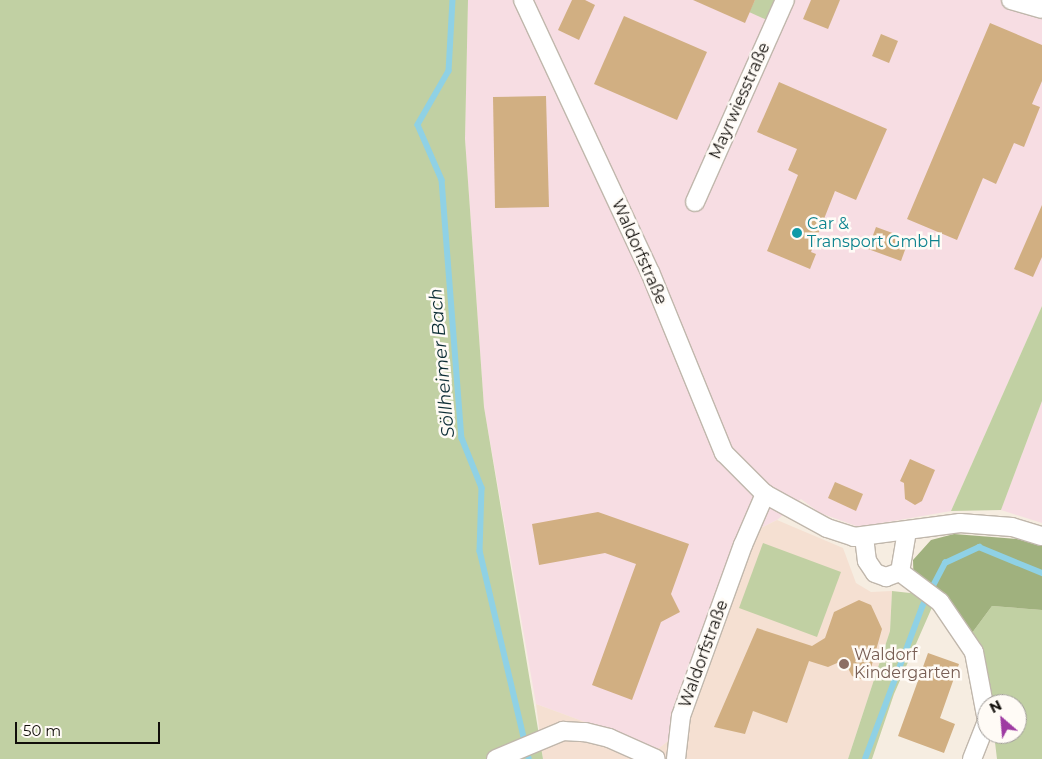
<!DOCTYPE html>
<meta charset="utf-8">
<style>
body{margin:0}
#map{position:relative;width:1042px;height:759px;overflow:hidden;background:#f6ede1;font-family:Montserrat,sans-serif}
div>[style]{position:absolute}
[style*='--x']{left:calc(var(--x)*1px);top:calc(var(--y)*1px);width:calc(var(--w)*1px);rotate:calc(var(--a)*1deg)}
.commercial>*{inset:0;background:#f7dde3}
.education>*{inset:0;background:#f5e0d2}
.green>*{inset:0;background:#c1d0a3}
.forest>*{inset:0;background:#a0b17e}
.stream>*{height:5.5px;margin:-2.75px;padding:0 2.75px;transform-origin:2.75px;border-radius:2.75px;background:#8fd1e5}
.building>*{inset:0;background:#d1af82}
.roads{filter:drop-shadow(1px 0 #c0b7ac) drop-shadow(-1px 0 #c0b7ac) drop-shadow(0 1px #c0b7ac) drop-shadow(0 -1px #c0b7ac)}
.minor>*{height:18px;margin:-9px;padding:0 9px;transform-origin:9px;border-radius:9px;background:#fff}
.dots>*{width:14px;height:14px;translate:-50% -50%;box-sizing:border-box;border:2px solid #fffbf6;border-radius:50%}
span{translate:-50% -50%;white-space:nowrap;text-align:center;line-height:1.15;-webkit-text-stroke:5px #fffbf6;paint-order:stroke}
.street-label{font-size:16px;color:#110e0a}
.culture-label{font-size:16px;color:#0d838f}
.left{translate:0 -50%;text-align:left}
.education-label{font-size:16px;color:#785e54}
.water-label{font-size:18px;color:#0d2e36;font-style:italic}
.north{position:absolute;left:977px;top:694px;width:50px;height:50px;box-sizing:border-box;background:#fffbf6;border:1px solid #a09c98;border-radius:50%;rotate:333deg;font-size:14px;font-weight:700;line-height:20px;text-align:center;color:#110e0a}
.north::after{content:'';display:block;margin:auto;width:18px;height:22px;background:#9e3ba2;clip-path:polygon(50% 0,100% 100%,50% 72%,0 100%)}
.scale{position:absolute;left:15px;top:722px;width:145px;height:22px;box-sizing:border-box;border:2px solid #110e0a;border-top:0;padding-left:6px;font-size:15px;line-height:18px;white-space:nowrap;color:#110e0a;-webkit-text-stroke:4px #fffbf6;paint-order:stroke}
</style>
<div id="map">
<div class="commercial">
<div style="clip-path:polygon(468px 0,1042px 0,1042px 306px,951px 511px,859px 527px,820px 513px,801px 499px,777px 520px,757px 530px,685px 728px,658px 749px,536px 704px,484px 407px,465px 139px)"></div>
<div style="clip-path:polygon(1042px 401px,1042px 523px,1001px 510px)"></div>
</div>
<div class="education">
<div style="clip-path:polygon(777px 520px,843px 548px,856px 583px,871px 592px,892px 591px,890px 631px,848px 759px,543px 759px,536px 704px,658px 749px,685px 728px,757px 530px)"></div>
</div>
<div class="green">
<div style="clip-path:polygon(0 0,468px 0,465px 139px,484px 407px,543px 759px,0 759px)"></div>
<div style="clip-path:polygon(755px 0,776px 0,767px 20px,749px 12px)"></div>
<div style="clip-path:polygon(1042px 306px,1042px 401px,1001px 510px,951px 511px)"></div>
<div style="clip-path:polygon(763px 543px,841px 572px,817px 637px,739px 608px)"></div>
<div style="clip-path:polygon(892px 591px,937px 596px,894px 694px,872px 759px,848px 759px,890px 631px)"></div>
<div style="clip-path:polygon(992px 606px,1042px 610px,1042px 759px,997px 759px,994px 734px,1017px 734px,1017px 704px,989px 704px,981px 651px,972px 633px)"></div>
</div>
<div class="forest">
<div style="clip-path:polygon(954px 534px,1017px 539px,1042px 546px,1042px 610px,992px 606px,972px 633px,937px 596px,914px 592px,913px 560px,931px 540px)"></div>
</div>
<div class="stream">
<div style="--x:453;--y:0;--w:71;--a:93.2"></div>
<div style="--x:449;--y:71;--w:62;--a:119.9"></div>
<div style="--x:418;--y:125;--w:60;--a:66.4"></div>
<div style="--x:442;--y:180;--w:259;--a:85.6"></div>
<div style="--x:462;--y:438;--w:54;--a:68.2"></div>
<div style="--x:482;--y:488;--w:63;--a:91.8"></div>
<div style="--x:480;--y:551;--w:214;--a:76.7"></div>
<div style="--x:865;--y:759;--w:162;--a:-69.4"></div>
<div style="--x:922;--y:607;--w:50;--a:-62.4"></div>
<div style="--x:945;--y:563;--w:38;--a:-25"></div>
<div style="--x:979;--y:547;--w:68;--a:22.4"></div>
</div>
<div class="building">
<div style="clip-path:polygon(572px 0,585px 0,595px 5px,579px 40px,558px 30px)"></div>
<div style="clip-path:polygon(693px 0,755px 0,745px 23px)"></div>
<div style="clip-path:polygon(811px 0,840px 0,828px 29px,803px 19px)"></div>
<div style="clip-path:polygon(624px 16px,707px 52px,677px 120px,594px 84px)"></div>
<div style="clip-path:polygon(990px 23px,1042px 45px,1042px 81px,1032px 104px,1040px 107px,1024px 147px,1014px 143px,996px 184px,983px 178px,957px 240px,907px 219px)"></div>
<div style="clip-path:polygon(881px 34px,898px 41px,889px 63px,872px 56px)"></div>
<div style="clip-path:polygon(779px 82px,887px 129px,856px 200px,835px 191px,811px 252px,816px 254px,810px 269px,767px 251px,798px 175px,788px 170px,797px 149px,757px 132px)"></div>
<div style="clip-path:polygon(546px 96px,549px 207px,495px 208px,493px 97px)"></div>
<div style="clip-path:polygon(1042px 205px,1042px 257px,1033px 277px,1014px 269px)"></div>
<div style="clip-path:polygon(876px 227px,909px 239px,901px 261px,868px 249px)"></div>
<div style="clip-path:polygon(910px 459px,935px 470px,922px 501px,915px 505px,905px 499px,904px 483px,900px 481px)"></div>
<div style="clip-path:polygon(835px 482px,863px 494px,856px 511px,828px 498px)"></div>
<div style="clip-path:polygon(598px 512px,689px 544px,671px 594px,680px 612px,661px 622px,632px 700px,592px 685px,636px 564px,605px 553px,539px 565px,532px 524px)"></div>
<div style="clip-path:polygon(859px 600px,871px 605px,882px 629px,869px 675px,860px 679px,852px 676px,844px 660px,828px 667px,809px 661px,787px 723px,753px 711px,745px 734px,714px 727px,757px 628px,812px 646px,825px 638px,834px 612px)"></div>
<div style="clip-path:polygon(928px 653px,959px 664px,940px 718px,955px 724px,944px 753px,898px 736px)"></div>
</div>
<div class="roads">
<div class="minor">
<div style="--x:523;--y:0;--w:300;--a:65"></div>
<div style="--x:650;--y:272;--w:196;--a:67.8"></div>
<div style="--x:724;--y:453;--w:58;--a:45"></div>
<div style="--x:765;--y:494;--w:71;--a:28.7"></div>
<div style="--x:827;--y:528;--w:28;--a:18"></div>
<div style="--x:854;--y:537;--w:107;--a:-7.5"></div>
<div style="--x:960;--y:523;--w:52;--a:4.4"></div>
<div style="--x:1012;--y:527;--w:31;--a:17"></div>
<div style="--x:1011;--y:0;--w:32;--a:16"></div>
<div style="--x:695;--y:202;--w:221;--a:-66"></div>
<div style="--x:864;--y:537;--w:24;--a:83"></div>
<div style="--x:867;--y:561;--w:14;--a:56"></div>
<div style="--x:875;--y:573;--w:12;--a:20"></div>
<div style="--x:886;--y:577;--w:15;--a:-20"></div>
<div style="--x:900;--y:572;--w:50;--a:36.9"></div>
<div style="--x:940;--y:602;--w:60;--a:55.8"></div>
<div style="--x:974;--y:652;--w:70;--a:79.3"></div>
<div style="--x:987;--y:721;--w:41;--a:111.5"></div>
<div style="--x:900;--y:572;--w:42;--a:-80.3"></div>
<div style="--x:496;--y:759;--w:73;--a:-22.7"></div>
<div style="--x:563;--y:731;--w:22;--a:3"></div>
<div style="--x:585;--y:732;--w:25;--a:14"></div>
<div style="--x:609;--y:738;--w:51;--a:24.1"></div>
<div style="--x:676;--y:759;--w:43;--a:-83.4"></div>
<div style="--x:681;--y:716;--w:182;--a:-70.1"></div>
<div style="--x:743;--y:545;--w:56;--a:-66.7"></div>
</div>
</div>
<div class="dots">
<div style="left:797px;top:233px;background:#0f9aa8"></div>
<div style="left:844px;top:664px;background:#8d6e63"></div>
</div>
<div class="street-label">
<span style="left:740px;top:101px;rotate:-66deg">Mayrwiesstraße</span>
<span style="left:639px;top:252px;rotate:66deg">Waldorfstraße</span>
<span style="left:704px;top:654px;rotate:-70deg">Waldorfstraße</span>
</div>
<div class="culture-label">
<span class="left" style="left:807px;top:233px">Car &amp;<br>Transport GmbH</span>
</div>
<div class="education-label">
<span class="left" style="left:854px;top:664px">Waldorf<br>Kindergarten</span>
</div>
<div class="water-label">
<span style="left:442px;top:363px;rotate:-95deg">Söllheimer Bach</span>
</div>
<div class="north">N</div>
<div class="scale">50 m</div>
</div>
